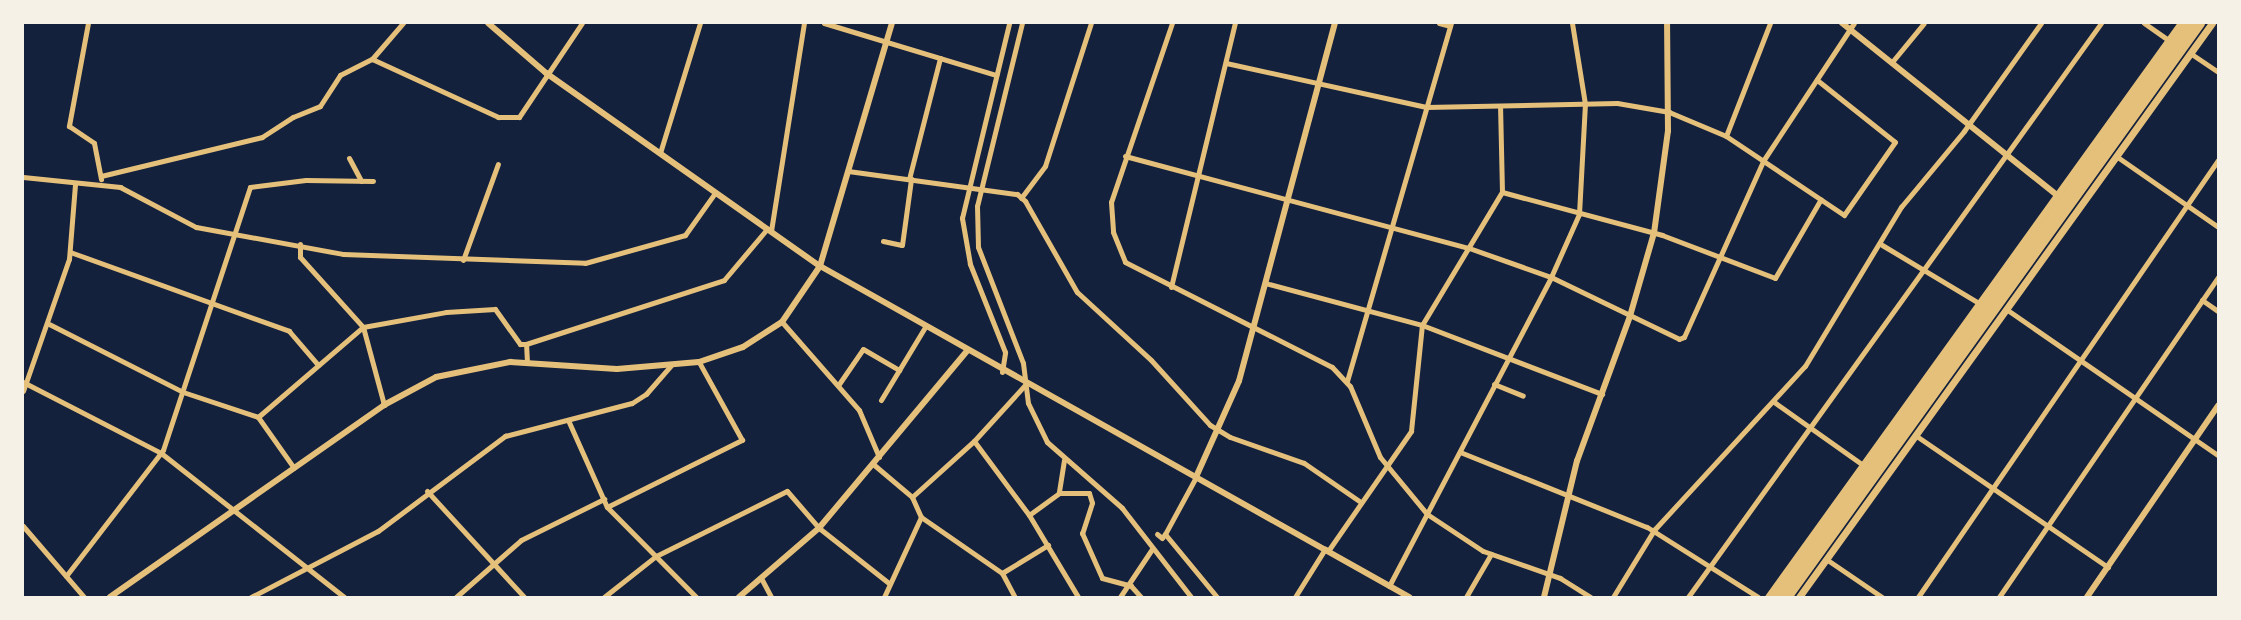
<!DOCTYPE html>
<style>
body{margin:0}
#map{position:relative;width:2241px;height:620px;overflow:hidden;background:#14213d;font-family:"Playfair Display",serif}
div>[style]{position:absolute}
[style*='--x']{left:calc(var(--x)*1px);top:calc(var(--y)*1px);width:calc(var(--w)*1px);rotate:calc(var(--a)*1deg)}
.minor>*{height:5px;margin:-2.5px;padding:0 2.5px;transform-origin:2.5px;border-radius:2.5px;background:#e5c07b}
.tertiary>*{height:6px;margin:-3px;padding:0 3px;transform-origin:3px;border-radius:3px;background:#e5c07b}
.secondary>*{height:7px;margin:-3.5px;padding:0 3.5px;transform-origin:3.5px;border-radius:3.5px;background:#e5c07b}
.motorway>*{height:9px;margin:-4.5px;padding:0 4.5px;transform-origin:4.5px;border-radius:4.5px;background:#e5c07b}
span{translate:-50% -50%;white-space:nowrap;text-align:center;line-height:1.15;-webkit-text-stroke:5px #f6f1e7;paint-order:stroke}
.frame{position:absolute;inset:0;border:24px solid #f6f1e7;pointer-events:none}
</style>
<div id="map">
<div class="minor">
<div style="--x:88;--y:23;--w:105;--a:100.5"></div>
<div style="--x:69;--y:126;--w:30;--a:34"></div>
<div style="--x:94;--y:143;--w:37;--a:79"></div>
<div style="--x:824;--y:23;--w:180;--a:16.8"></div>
<div style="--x:1022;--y:23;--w:188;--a:103.8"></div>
<div style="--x:977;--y:206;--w:41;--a:88.6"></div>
<div style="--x:978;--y:247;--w:124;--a:68.8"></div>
<div style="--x:1023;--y:363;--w:40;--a:82.9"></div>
<div style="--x:1028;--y:403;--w:43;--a:64"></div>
<div style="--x:1047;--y:442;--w:100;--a:41.3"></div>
<div style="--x:1122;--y:508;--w:113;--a:52.2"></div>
<div style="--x:1172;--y:23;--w:189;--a:108.8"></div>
<div style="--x:1111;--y:202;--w:30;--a:86"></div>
<div style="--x:1113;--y:232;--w:32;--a:68"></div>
<div style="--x:1125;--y:262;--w:232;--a:26.9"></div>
<div style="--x:1332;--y:367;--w:26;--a:47"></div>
<div style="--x:1350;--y:386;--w:77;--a:67.1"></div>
<div style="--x:1380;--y:457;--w:74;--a:50.5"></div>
<div style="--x:1427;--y:514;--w:67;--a:33.5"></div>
<div style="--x:1483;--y:551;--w:82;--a:19.3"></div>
<div style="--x:1560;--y:578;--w:36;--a:32"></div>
<div style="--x:1439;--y:23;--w:11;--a:15"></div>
<div style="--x:2144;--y:23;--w:29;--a:35"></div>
<div style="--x:2190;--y:53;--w:34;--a:34"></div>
<div style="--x:372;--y:59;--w:139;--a:24.7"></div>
<div style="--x:498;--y:117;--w:21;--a:0"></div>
<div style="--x:519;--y:117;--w:113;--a:-56.2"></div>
<div style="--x:1892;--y:62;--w:50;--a:-50.6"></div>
<div style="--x:1226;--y:63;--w:205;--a:12.4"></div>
<div style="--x:1426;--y:107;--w:191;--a:-1.2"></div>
<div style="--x:1617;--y:103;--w:53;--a:9.8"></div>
<div style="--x:1669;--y:112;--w:62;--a:22.8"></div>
<div style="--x:1726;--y:136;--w:142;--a:33.8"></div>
<div style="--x:1844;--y:215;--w:89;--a:-55.1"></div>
<div style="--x:1895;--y:142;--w:100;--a:-141.5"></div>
<div style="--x:1726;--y:136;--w:121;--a:-68.7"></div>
<div style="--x:660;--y:153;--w:136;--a:-72.9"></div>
<div style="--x:1125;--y:156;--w:356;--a:15"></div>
<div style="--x:1469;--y:248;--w:87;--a:19.5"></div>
<div style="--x:1551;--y:277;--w:142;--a:25.8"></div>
<div style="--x:1679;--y:339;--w:5;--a:-22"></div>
<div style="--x:1684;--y:337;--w:193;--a:-65.8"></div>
<div style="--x:1763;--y:161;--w:165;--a:-56.6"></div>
<div style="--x:2116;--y:156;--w:124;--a:34.8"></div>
<div style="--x:349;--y:158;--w:26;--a:62"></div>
<div style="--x:848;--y:171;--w:171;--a:7.8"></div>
<div style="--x:1017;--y:194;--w:11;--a:41"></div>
<div style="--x:1025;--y:201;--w:105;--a:60.3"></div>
<div style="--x:1077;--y:292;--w:100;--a:42.6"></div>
<div style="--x:1151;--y:360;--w:88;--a:47.8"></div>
<div style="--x:1210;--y:425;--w:23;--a:31"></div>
<div style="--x:1230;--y:437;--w:78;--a:19.4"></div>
<div style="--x:1304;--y:463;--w:67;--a:34.6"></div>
<div style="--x:101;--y:176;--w:166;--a:-13.6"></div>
<div style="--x:262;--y:137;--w:37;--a:-33"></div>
<div style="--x:293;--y:117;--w:29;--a:-22"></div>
<div style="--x:320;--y:106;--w:37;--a:-57"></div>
<div style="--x:340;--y:75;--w:36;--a:-27"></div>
<div style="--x:372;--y:59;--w:48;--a:-49.3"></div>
<div style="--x:23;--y:177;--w:98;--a:5.9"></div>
<div style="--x:120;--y:187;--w:86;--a:27.8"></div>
<div style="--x:196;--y:227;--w:149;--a:10.4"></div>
<div style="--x:343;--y:254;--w:242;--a:2.1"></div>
<div style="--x:585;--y:263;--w:104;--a:-15.6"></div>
<div style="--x:685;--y:235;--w:52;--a:-54.5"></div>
<div style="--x:909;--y:179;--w:125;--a:-75.6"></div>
<div style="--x:1502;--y:192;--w:166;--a:15"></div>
<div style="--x:1662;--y:235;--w:121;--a:20.8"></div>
<div style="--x:1775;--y:278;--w:91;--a:-59.8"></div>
<div style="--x:1021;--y:198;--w:40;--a:-53"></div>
<div style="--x:1045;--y:166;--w:150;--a:-72.2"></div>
<div style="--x:771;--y:231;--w:211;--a:-81"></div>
<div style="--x:883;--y:241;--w:19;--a:12"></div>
<div style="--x:902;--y:245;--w:67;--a:-82.2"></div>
<div style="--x:300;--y:244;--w:13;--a:90"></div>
<div style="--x:300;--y:257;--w:94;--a:48"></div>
<div style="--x:363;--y:327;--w:81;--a:74.9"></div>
<div style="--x:1882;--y:245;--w:113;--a:30.9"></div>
<div style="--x:70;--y:252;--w:233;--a:19.8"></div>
<div style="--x:289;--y:331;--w:45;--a:49.5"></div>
<div style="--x:463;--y:260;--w:102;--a:-70"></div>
<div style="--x:1265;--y:283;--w:163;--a:15"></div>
<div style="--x:1422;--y:325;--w:193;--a:21"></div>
<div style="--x:1171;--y:287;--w:272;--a:-76.4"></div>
<div style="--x:2202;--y:300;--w:19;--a:35"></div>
<div style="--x:2006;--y:309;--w:257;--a:34.6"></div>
<div style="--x:782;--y:322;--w:117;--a:48.8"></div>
<div style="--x:859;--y:410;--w:51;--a:66.9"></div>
<div style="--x:49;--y:324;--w:150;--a:26.9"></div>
<div style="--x:183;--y:392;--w:79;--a:18.4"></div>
<div style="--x:258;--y:417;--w:62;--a:54.8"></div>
<div style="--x:527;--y:362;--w:18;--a:-93"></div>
<div style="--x:526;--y:344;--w:208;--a:-17.9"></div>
<div style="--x:724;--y:280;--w:67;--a:-49.9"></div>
<div style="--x:1002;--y:372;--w:20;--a:-81"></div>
<div style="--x:1005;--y:352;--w:95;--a:-111.7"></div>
<div style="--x:970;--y:264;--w:47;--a:-99.9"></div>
<div style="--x:962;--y:218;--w:201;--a:-76.4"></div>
<div style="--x:1347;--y:381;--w:373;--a:-73.8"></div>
<div style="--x:23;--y:382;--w:155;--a:27.2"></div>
<div style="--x:161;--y:453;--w:233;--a:38.2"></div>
<div style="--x:839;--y:384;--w:42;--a:-55.6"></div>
<div style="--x:863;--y:349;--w:42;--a:30.3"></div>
<div style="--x:1494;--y:384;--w:31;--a:22"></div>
<div style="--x:23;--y:391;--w:140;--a:-70.8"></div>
<div style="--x:69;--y:259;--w:75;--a:-85.4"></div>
<div style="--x:881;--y:400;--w:85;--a:-58.9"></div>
<div style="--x:1774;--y:402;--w:109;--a:35.3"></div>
<div style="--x:258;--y:417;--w:138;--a:-40.6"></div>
<div style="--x:363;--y:327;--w:84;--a:-10.2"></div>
<div style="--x:446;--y:312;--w:49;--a:-3.5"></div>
<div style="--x:495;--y:309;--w:43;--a:54.5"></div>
<div style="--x:520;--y:344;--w:6;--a:0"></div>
<div style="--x:568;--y:420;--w:95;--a:65.9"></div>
<div style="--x:607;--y:507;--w:127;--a:45.3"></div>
<div style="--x:1915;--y:435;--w:234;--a:34.4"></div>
<div style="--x:974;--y:441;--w:92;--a:53.4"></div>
<div style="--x:1029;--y:515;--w:96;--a:59.1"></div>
<div style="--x:1460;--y:452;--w:201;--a:21.9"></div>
<div style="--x:1647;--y:527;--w:131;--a:32.2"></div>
<div style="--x:1064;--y:460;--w:33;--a:99"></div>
<div style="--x:1059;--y:493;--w:30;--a:0"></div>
<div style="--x:1089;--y:493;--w:10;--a:73"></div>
<div style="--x:1092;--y:503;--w:32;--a:108"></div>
<div style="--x:1082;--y:533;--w:49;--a:66"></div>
<div style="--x:1102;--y:578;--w:30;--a:15"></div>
<div style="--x:1131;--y:586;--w:15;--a:48"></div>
<div style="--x:873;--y:464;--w:51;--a:40.2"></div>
<div style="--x:912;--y:497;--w:22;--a:66"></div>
<div style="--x:921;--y:517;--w:88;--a:114.8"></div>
<div style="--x:1196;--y:477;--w:65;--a:118.5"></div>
<div style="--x:1165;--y:534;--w:82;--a:50.5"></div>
<div style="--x:427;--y:491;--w:144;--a:47.5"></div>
<div style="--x:912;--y:497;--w:84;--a:-42.1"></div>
<div style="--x:974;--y:441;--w:76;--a:-47.7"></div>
<div style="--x:607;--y:507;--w:151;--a:-26.4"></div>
<div style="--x:742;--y:440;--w:89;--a:-118.9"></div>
<div style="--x:1029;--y:515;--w:37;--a:-36"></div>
<div style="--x:921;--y:517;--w:98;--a:34.7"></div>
<div style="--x:1002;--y:573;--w:27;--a:62"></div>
<div style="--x:23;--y:526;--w:94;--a:49.3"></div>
<div style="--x:1157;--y:534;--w:6;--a:39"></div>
<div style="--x:1162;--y:538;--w:5;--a:-53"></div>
<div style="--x:1328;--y:551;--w:146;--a:-55.3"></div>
<div style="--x:1411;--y:431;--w:107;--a:-84.1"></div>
<div style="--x:1422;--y:325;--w:155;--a:-59"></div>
<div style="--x:1502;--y:192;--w:86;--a:-91.3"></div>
<div style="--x:1826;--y:559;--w:68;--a:34.2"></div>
<div style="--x:1002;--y:573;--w:54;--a:-31.3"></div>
<div style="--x:66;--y:576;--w:159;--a:-52.4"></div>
<div style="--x:163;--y:450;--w:277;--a:-71.7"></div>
<div style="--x:250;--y:187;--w:56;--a:-7.1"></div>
<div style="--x:306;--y:180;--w:67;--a:0.9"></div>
<div style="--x:761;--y:578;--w:21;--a:62"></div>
<div style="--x:1389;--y:586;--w:349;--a:-62.3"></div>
<div style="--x:1551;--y:277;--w:69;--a:-66"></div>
<div style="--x:1579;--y:214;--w:110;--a:-86.9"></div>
<div style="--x:1585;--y:104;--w:82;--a:-99.1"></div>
<div style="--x:251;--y:597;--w:143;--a:-27.5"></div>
<div style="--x:378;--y:531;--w:159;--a:-36.8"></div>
<div style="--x:505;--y:436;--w:131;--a:-14.6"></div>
<div style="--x:632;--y:403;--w:17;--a:-33"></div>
<div style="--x:646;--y:394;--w:38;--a:-49"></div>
<div style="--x:456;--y:597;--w:86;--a:-41.2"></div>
<div style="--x:521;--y:540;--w:93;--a:-26.3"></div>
<div style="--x:604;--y:597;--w:66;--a:-38.3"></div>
<div style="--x:656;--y:556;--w:146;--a:-26.4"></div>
<div style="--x:787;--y:491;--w:49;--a:49.1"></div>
<div style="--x:819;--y:528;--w:90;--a:38.3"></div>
<div style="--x:1120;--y:597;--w:58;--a:-56.3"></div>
<div style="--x:1295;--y:597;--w:57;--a:-58"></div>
<div style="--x:1466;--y:597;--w:50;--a:-59.8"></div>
<div style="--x:1613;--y:597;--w:79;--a:-58.5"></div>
<div style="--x:1654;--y:530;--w:223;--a:-47.4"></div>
<div style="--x:1805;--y:366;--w:186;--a:-58.9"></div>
<div style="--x:1901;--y:207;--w:99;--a:-50.3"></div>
<div style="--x:1964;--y:131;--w:133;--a:-54.5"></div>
<div style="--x:1688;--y:597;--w:707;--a:-54.26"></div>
<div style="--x:1918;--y:597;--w:530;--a:-55.53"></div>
<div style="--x:1999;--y:597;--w:388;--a:-55.6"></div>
</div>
<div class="tertiary">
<div style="--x:488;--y:23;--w:77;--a:40.8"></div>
<div style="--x:546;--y:73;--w:335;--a:35.2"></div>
<div style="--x:820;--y:266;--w:676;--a:29.33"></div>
<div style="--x:1842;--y:23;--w:275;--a:38.7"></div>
<div style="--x:1196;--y:477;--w:105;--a:-65.9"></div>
<div style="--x:1239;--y:381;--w:371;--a:-75"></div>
<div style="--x:110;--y:597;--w:335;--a:-35"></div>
<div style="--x:384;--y:405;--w:59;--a:-28.3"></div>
<div style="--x:436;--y:377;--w:76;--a:-11.5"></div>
<div style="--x:510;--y:362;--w:107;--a:3.7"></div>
<div style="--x:617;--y:369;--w:82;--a:-4.9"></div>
<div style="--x:699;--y:362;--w:46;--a:-18.8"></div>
<div style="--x:743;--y:347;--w:46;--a:-32.7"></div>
<div style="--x:782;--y:322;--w:68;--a:-55.8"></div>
<div style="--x:820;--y:266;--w:253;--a:-73.5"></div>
<div style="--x:739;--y:597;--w:106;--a:-40.8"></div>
<div style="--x:819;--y:528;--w:231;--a:-50.1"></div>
<div style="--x:1544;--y:597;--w:140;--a:-76.4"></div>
<div style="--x:1577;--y:461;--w:154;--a:-69.9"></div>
<div style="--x:1630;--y:316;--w:86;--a:-73.9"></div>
<div style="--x:1654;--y:233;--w:103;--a:-82.2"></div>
<div style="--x:1668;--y:131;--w:108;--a:-90.5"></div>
<div style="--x:2087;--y:597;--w:232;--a:-55.6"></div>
</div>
<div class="secondary">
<div style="--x:1768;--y:597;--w:707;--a:-54.26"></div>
<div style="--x:1799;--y:597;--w:707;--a:-54.26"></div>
</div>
<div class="motorway">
<div style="--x:1777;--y:597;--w:707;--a:-54.26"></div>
<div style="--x:1787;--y:597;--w:707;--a:-54.26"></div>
</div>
<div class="frame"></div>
</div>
